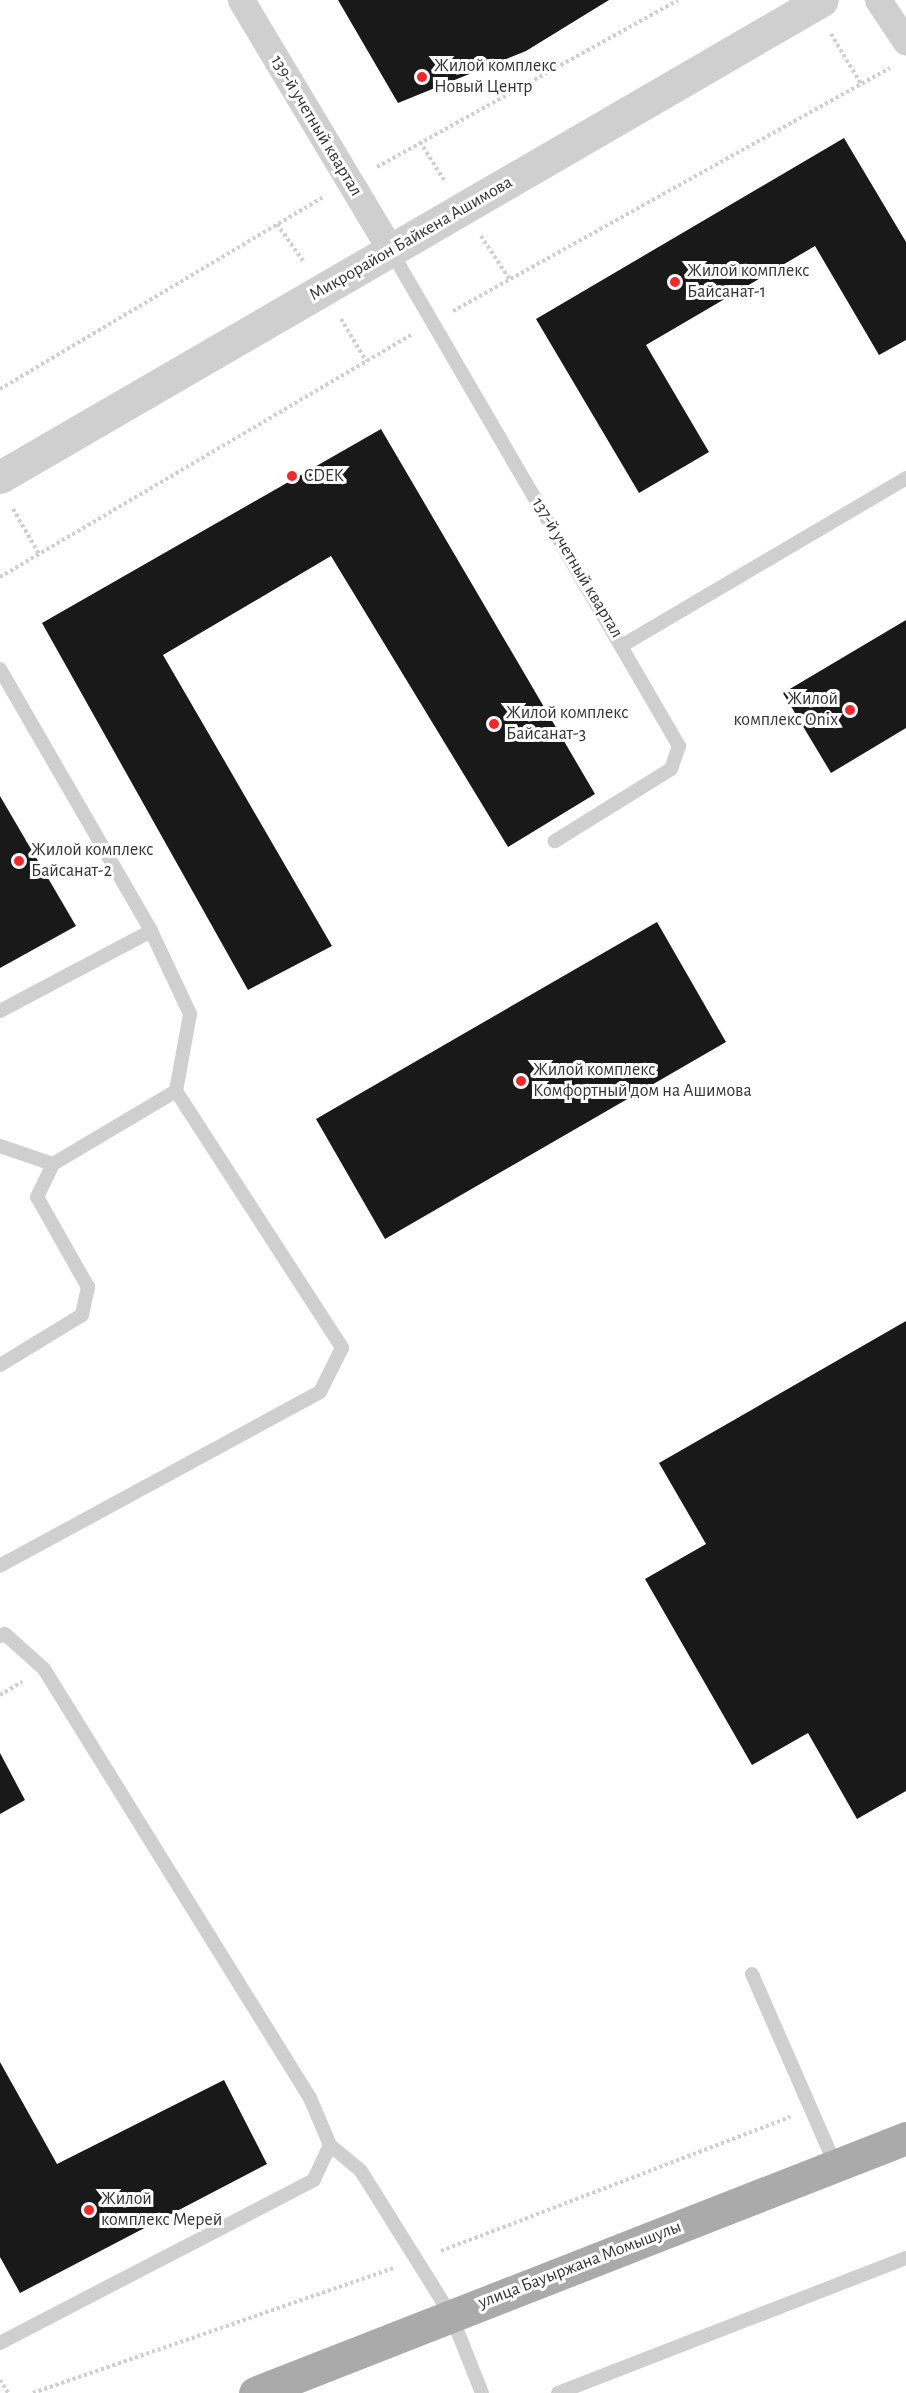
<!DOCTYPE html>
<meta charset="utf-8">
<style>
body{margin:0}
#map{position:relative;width:906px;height:2393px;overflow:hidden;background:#fff;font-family:"Alegreya Sans",sans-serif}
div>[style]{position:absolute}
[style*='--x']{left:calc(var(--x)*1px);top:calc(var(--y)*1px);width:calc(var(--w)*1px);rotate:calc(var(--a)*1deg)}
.building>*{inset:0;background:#191919}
.path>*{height:4px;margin-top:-2px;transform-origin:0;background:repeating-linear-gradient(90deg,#cfcfcf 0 3px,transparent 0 6px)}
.service>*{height:14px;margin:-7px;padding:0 7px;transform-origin:7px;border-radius:7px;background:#cfcfcf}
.minor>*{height:27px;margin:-13.5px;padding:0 13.5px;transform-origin:13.5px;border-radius:13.5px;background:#cfcfcf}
.tertiary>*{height:33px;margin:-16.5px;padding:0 16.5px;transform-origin:16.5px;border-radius:16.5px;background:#cfcfcf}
.primary>*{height:33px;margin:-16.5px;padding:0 16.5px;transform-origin:16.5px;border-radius:16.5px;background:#aaa}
.dots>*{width:16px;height:16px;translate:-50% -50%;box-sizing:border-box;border:3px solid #fff;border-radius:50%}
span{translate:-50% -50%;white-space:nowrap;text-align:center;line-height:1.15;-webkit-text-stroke:6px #fff;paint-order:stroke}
.poi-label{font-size:18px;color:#323232}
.left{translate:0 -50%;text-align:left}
.right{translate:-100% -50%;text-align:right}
.street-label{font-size:18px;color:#323232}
</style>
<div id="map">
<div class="building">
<div style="clip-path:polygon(338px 0,609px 0,526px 51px,398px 103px)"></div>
<div style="clip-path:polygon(844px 138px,906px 242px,906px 340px,879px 355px,815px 246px,646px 345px,709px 452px,639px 493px,536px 319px)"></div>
<div style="clip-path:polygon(381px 429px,595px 794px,508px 847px,331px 556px,163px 655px,332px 946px,248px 990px,42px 623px)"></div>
<div style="clip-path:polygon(906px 620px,906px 728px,831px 773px,783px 693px)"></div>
<div style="clip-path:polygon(0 796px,76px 926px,0 968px)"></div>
<div style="clip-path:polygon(657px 922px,726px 1042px,385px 1239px,316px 1119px)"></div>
<div style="clip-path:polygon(906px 1321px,906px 1791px,857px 1819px,808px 1733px,752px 1765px,645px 1579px,706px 1544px,659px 1463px)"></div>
<div style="clip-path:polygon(0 1753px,25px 1800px,0 1814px)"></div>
<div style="clip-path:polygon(0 2062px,57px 2164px,224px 2080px,267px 2164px,20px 2293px,0 2257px)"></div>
</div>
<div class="path">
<div style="--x:831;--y:34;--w:58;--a:59"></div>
<div style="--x:420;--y:142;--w:45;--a:57.7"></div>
<div style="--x:377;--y:167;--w:344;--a:-29"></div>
<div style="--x:277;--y:224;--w:47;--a:54.6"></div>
<div style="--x:481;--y:236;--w:53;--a:56.6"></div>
<div style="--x:453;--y:311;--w:500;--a:-29.08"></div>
<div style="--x:341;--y:319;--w:49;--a:59.2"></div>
<div style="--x:0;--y:389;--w:377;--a:-30.7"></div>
<div style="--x:13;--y:509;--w:52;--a:60"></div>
<div style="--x:0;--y:577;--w:479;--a:-30.5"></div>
<div style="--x:0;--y:1695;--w:26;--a:-31"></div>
<div style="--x:441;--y:2251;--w:374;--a:-21"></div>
<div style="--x:0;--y:2380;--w:15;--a:58"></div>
<div style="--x:33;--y:2393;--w:382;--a:-19.1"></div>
</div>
<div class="service">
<div style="--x:391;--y:251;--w:573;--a:59.81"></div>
<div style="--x:679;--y:746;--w:24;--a:109"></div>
<div style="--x:671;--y:769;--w:137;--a:148.2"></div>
<div style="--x:623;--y:645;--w:329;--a:-30.5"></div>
<div style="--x:0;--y:669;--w:302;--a:60"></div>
<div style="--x:151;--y:931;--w:92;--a:64.8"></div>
<div style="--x:190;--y:1014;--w:78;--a:100.3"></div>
<div style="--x:176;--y:1091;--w:306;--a:57.1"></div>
<div style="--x:342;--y:1348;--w:49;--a:116.6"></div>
<div style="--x:320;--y:1392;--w:364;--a:151.5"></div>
<div style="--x:0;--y:1011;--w:171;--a:-27.9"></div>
<div style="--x:0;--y:1146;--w:56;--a:18.8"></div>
<div style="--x:0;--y:1365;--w:96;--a:-31.4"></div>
<div style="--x:82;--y:1315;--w:29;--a:-78"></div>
<div style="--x:88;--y:1287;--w:103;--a:-119.5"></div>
<div style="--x:37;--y:1197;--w:37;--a:-64"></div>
<div style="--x:53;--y:1164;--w:143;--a:-30.7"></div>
<div style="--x:0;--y:1636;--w:5;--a:-22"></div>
<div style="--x:5;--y:1634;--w:52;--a:41.9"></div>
<div style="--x:44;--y:1669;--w:505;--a:58.2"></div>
<div style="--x:310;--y:2098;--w:51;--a:66.9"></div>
<div style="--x:330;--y:2145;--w:38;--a:115"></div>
<div style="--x:314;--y:2180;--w:354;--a:152.6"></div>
<div style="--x:752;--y:1974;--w:210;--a:66.4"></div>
<div style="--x:330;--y:2145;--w:40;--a:40"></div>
<div style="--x:361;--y:2171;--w:170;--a:58"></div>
<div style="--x:451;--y:2315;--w:84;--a:68.3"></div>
<div style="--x:558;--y:2393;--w:373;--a:-21.2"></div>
</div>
<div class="minor">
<div style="--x:241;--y:0;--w:292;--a:59.1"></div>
<div style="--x:878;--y:0;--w:50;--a:56.3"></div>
</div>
<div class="tertiary">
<div style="--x:0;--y:477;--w:950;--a:-30.13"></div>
</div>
<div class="primary">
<div style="--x:255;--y:2393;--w:699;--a:-21.39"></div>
</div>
<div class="dots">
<div style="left:422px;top:77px;background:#f62628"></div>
<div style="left:675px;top:282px;background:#f62628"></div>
<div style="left:292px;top:476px;background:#f62628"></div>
<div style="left:850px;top:710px;background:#f62628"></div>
<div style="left:494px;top:724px;background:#f62628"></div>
<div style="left:19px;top:861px;background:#f62628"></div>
<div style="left:521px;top:1081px;background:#f62628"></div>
<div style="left:89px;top:2210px;background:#f62628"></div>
</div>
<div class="poi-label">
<span class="left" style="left:434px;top:77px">Жилой комплекс<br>Новый Центр</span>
<span class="left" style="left:687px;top:282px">Жилой комплекс<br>Байсанат-1</span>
<span class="left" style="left:304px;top:476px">CDEK</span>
<span class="right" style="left:838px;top:710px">Жилой<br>комплекс Onix</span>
<span class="left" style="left:506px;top:724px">Жилой комплекс<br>Байсанат-3</span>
<span class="left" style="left:31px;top:861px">Жилой комплекс<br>Байсанат-2</span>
<span class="left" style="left:533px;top:1081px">Жилой комплекс<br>Комфортный дом на Ашимова</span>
<span class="left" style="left:101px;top:2210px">Жилой<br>комплекс Мерей</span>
</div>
<div class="street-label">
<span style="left:316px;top:126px;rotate:59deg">139-й учетный квартал</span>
<span style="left:411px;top:239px;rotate:-30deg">Микрорайон Байкена Ашимова</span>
<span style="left:577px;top:568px;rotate:59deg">137-й учетный квартал</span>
<span style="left:580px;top:2265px;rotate:-21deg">улица Бауыржана Момышулы</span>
</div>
</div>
